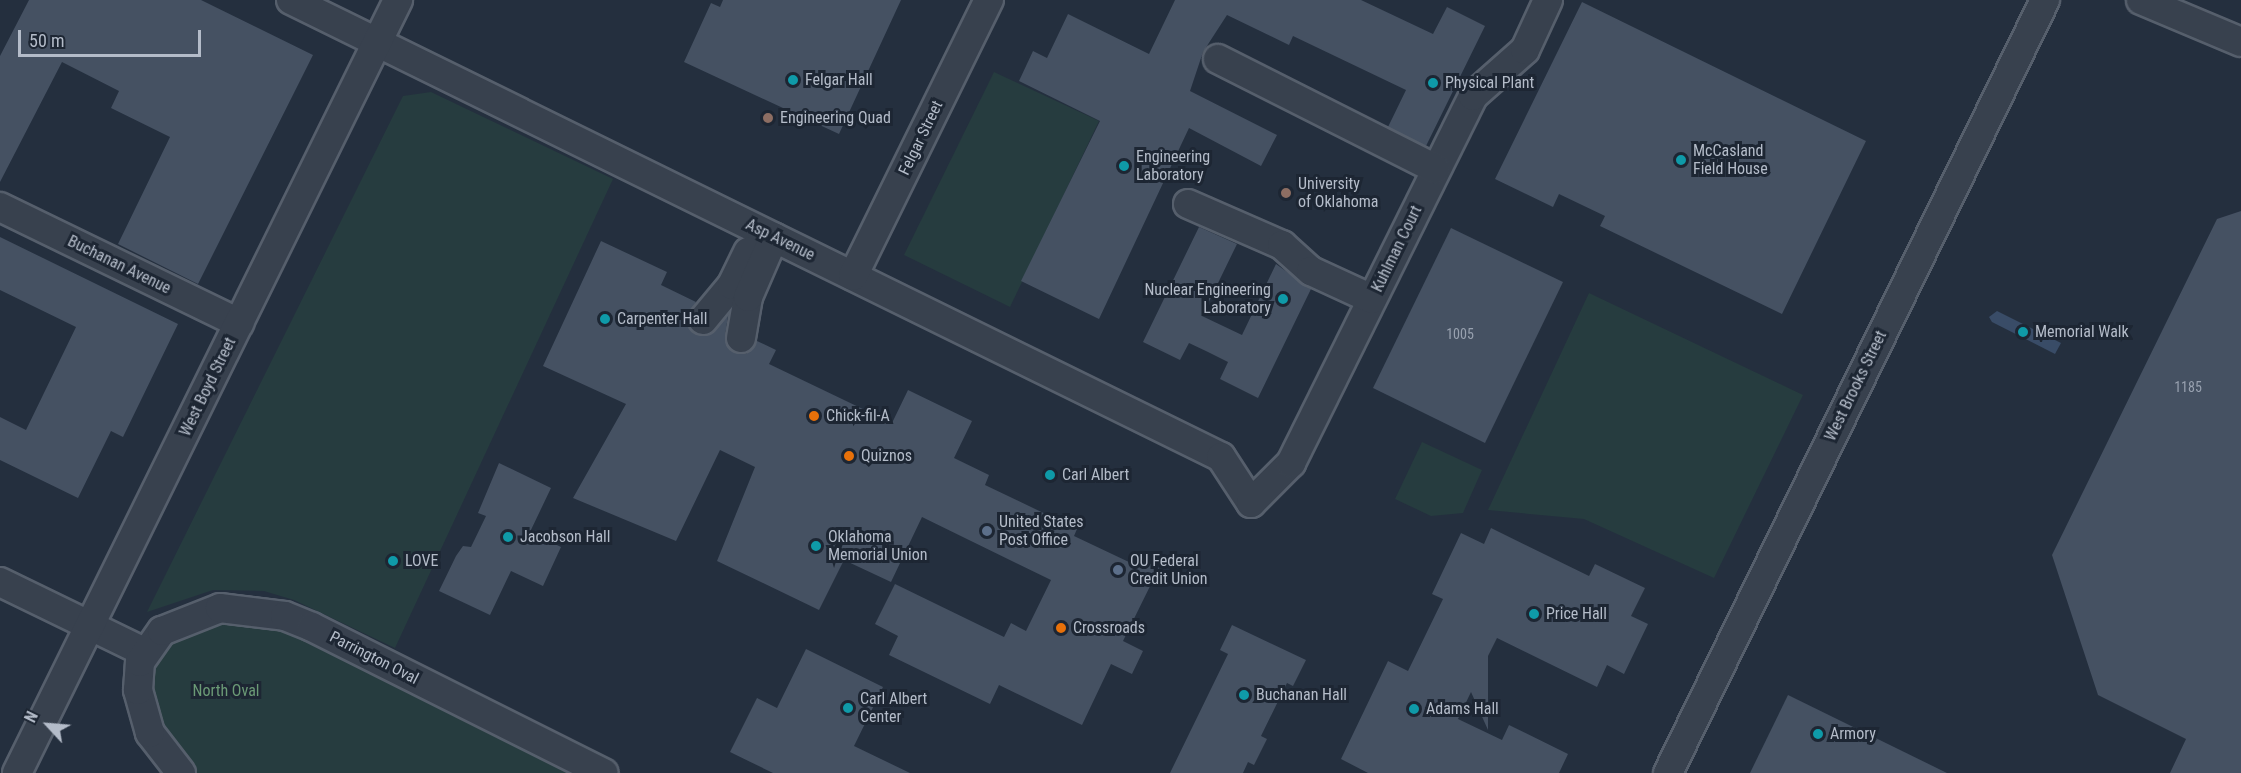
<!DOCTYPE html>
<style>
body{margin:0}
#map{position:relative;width:2241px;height:773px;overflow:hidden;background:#242f3e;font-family:"Roboto Condensed",sans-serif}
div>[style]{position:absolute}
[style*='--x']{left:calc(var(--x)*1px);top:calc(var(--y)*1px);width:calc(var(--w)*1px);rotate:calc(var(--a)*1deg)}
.green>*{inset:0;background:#263c3f}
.water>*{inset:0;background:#394c67}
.building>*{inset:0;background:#455162}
.roads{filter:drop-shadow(2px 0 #565f6c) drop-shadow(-2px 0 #565f6c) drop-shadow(0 2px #565f6c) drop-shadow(0 -2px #565f6c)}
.minor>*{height:28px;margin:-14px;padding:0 14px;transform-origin:14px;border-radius:14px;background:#38414e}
.dots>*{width:16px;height:16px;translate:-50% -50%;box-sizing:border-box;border:3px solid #1d2633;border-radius:50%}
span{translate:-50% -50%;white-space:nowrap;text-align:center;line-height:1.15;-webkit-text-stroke:6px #1d2633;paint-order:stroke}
.number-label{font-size:14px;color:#98a1af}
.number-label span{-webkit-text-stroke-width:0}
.poi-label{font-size:16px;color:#b4bcc9}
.left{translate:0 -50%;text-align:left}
.right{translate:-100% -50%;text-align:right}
.street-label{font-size:16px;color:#b4bcc9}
.park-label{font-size:16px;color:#6b9a76}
.north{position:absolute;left:18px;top:695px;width:60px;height:60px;-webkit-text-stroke:4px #1d2633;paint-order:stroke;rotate:296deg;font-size:16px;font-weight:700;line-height:24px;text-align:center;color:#b4bcc9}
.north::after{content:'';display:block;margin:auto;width:21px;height:27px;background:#b4bcc9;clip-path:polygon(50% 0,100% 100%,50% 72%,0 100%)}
.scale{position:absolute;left:18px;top:30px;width:183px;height:27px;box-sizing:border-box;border:3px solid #b4bcc9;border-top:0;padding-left:8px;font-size:18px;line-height:21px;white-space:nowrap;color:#b4bcc9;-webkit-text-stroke:4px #1d2633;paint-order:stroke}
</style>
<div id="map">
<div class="green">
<div style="clip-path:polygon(994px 72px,1099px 121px,1010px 307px,904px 255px)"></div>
<div style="clip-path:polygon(431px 92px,613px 179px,395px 648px,294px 600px,264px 591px,213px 590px,147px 612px,403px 96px)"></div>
<div style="clip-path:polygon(1589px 293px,1803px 395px,1714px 578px,1584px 519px,1488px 510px)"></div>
<div style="clip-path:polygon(1422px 442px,1482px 470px,1463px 513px,1431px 516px,1395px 499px)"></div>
<div style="clip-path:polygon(246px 608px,603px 773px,181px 773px,150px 733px,152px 639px)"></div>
</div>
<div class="water">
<div style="clip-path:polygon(1997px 311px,2061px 343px,2055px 354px,1992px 322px,1989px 317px)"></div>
</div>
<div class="building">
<div style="clip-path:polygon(29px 0,201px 0,313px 55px,198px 284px,118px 244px,170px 137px,111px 108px,119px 91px,62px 62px,0 182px,0 56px)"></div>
<div style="clip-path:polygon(723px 0,901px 0,839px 134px,684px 62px,711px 3px,720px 7px)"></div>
<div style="clip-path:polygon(1175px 0,1361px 0,1433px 34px,1447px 7px,1485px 26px,1426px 146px,1388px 127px,1406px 90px,1293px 36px,1289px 45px,1227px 15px,1203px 52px,1190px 91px,1277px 135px,1261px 166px,1189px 128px,1099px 319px,1021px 281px,1100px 121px,1019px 81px,1033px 51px,1047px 58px,1068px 14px,1149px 54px)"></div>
<div style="clip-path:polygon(1582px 2px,1866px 141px,1782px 314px,1600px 226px,1605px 216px,1559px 194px,1553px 207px,1495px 179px)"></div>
<div style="clip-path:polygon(2241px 211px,2241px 773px,2170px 773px,2186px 739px,2098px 695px,2052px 555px,2217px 219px)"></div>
<div style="clip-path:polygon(1199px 227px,1237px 244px,1202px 316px,1242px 335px,1276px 264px,1311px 289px,1258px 398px,1220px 379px,1228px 362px,1208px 352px,1189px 343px,1180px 360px,1143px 342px)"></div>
<div style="clip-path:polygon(1451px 228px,1563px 282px,1485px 443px,1373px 388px)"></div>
<div style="clip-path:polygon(0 237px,178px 324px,123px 437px,111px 431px,78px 498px,0 460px,0 417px,26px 430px,76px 327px,0 290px)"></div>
<div style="clip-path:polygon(601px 241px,667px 272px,661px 285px,696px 302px,687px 318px,693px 333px,709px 335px,728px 316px,725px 336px,731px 351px,746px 354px,757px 341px,776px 350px,769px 364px,892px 423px,908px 390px,972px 421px,954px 458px,989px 475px,985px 485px,1077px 529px,1074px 536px,1131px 563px,1134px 556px,1159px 568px,1123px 641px,1143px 651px,1132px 674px,1111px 664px,1082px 725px,999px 685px,990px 704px,889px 655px,898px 636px,875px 624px,895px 584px,1004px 637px,1011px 623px,1026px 631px,1051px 580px,922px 517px,891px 582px,844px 560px,819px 610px,717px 561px,755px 467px,720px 450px,676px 541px,573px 498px,626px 404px,543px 366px)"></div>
<div style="clip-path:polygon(499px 463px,551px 488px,530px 532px,561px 547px,543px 586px,511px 571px,490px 615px,439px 591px,456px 556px,463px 546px,471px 547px,486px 516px,478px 513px)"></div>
<div style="clip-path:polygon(1491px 528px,1589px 576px,1595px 564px,1645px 588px,1631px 616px,1648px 624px,1624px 674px,1607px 665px,1597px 687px,1497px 638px,1488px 656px,1488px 730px,1471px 692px,1458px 719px,1502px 740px,1509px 725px,1568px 754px,1559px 773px,1368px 773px,1341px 759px,1388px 661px,1408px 671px,1443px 599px,1432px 594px,1461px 533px,1484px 544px)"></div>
<div style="clip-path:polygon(1232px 625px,1306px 660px,1293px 686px,1287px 683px,1261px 736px,1267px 739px,1254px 765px,1248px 762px,1243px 773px,1170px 773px,1228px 654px,1220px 650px)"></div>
<div style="clip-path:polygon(806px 649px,883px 687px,854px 746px,910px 773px,773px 773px,730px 752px,757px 698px,777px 708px)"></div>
<div style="clip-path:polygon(1788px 695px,1947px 773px,1750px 773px)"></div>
</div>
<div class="roads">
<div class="minor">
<div style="--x:291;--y:0;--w:1036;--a:26.17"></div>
<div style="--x:1221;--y:457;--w:55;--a:56.9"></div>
<div style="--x:1251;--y:503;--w:57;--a:-45"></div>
<div style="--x:1291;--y:463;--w:410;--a:-63.6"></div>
<div style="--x:1473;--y:96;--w:69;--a:-41.5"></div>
<div style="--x:1525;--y:50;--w:55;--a:-65.3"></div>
<div style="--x:2141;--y:0;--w:108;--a:22.8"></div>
<div style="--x:1218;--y:59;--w:244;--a:26.8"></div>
<div style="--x:1188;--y:204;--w:103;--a:23.6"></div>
<div style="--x:1282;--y:245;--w:39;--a:42"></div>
<div style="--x:1311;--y:271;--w:67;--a:24.7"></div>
<div style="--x:0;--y:207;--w:266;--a:25.9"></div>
<div style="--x:853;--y:276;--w:308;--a:-63.8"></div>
<div style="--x:703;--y:320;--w:45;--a:-50.4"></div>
<div style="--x:732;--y:285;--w:37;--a:-64"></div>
<div style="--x:741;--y:338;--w:42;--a:-80.3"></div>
<div style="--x:748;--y:297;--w:65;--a:-66.6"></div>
<div style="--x:0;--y:582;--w:158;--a:25.9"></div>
<div style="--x:17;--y:773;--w:862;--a:-63.76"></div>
<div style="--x:181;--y:773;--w:51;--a:-127.8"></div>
<div style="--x:150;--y:733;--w:45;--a:-105.6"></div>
<div style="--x:138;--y:690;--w:28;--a:-86"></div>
<div style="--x:140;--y:662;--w:38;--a:-55"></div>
<div style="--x:162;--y:631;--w:62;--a:-21.6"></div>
<div style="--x:220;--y:608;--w:65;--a:7"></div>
<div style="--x:285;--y:616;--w:29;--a:22"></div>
<div style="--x:312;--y:627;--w:326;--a:26.6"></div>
<div style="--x:1668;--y:773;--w:860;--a:-64"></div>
</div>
</div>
<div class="dots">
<div style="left:793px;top:80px;background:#0f9aa8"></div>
<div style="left:1433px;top:83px;background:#0f9aa8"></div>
<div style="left:768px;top:118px;background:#8d6e63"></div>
<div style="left:1681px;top:160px;background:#0f9aa8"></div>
<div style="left:1124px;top:166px;background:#0f9aa8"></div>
<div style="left:1286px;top:193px;background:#8d6e63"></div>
<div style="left:1283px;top:299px;background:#0f9aa8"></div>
<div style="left:605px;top:319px;background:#0f9aa8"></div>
<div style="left:2023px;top:332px;background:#0f9aa8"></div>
<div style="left:814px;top:416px;background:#e8710a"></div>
<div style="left:849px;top:456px;background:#e8710a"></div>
<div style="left:1050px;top:475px;background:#0f9aa8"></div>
<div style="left:987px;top:531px;background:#5c6f8a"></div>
<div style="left:508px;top:537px;background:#0f9aa8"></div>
<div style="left:816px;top:546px;background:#0f9aa8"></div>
<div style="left:393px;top:561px;background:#0f9aa8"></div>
<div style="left:1118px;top:570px;background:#5c6f8a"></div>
<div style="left:1534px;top:614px;background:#0f9aa8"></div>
<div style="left:1061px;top:628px;background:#e8710a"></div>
<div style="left:1244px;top:695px;background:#0f9aa8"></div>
<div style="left:848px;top:708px;background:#0f9aa8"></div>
<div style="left:1414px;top:709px;background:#0f9aa8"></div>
<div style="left:1818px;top:734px;background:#0f9aa8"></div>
</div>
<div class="number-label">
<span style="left:1460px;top:334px">1005</span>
<span style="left:2188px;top:387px">1185</span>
</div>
<div class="poi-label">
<span class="left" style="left:805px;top:80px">Felgar Hall</span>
<span class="left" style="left:1445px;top:83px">Physical Plant</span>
<span class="left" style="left:780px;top:118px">Engineering Quad</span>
<span class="left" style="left:1693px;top:160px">McCasland<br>Field House</span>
<span class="left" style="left:1136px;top:166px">Engineering<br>Laboratory</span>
<span class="left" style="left:1298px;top:193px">University<br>of Oklahoma</span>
<span class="right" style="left:1271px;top:299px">Nuclear Engineering<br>Laboratory</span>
<span class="left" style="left:617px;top:319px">Carpenter Hall</span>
<span class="left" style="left:2035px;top:332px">Memorial Walk</span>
<span class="left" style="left:826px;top:416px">Chick-fil-A</span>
<span class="left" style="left:861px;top:456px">Quiznos</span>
<span class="left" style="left:1062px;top:475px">Carl Albert</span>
<span class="left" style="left:999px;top:531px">United States<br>Post Office</span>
<span class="left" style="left:520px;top:537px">Jacobson Hall</span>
<span class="left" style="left:828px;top:546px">Oklahoma<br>Memorial Union</span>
<span class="left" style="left:405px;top:561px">LOVE</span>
<span class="left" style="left:1130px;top:570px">OU Federal<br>Credit Union</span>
<span class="left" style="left:1546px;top:614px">Price Hall</span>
<span class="left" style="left:1073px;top:628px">Crossroads</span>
<span class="left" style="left:1256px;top:695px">Buchanan Hall</span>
<span class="left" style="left:860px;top:708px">Carl Albert<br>Center</span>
<span class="left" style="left:1426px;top:709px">Adams Hall</span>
<span class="left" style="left:1830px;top:734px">Armory</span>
</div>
<div class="street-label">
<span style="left:921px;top:138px;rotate:-64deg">Felgar Street</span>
<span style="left:780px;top:240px;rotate:26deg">Asp Avenue</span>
<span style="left:1397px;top:249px;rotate:-64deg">Kuhlman Court</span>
<span style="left:119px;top:265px;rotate:26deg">Buchanan Avenue</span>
<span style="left:1856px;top:386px;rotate:-64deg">West Brooks Street</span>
<span style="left:208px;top:387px;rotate:-64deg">West Boyd Street</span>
<span style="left:374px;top:658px;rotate:27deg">Parrington Oval</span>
</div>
<div class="park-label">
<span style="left:226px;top:691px">North Oval</span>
</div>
<div class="north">N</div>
<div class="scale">50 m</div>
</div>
